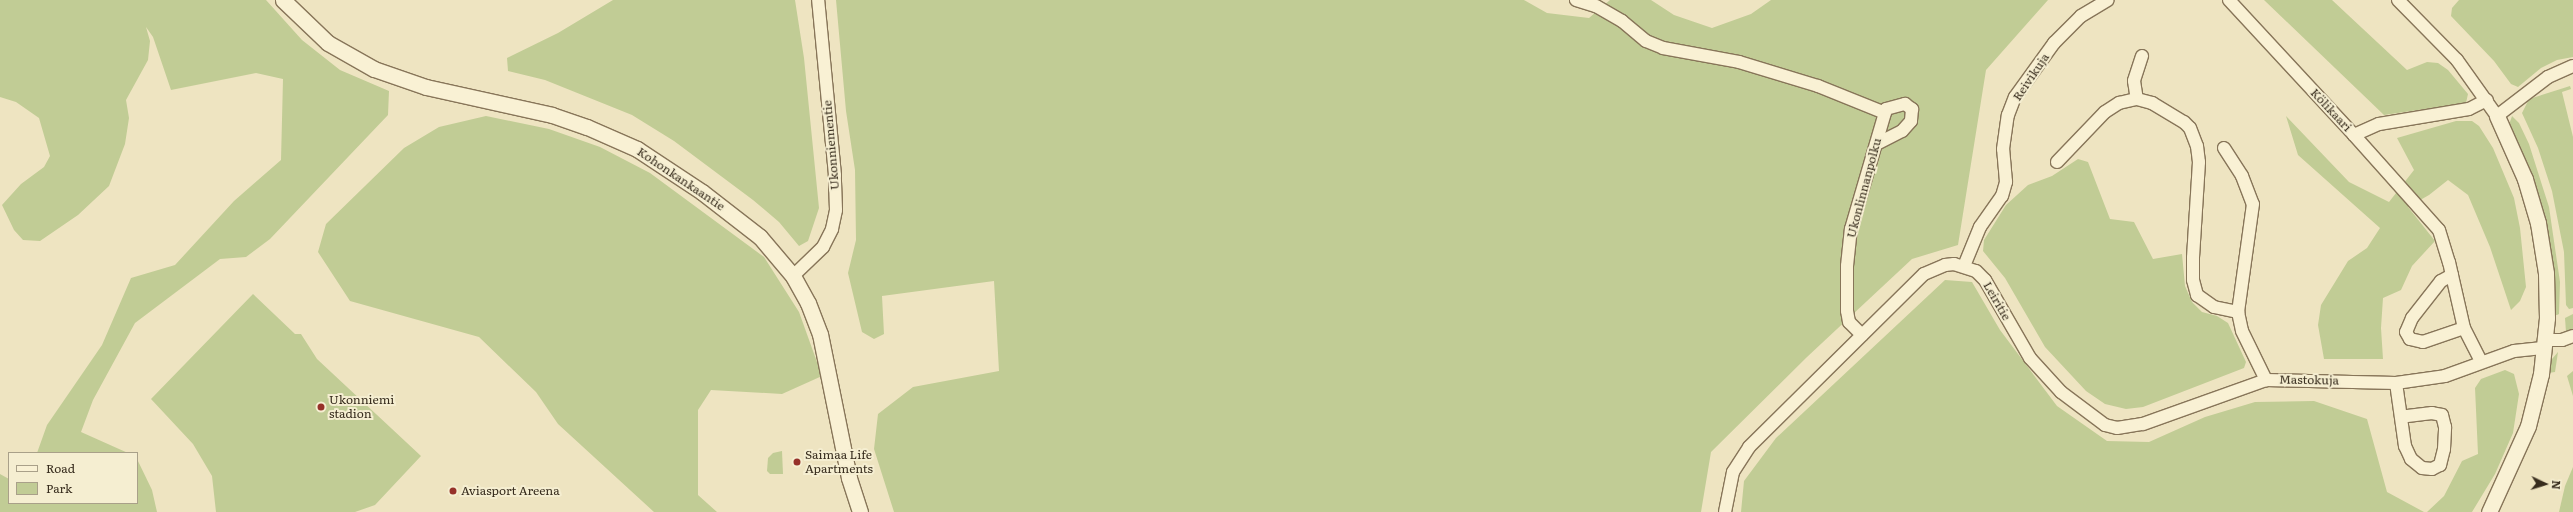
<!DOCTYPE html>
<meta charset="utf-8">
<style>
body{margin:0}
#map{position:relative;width:2573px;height:512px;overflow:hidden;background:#eee4c1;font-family:Literata,serif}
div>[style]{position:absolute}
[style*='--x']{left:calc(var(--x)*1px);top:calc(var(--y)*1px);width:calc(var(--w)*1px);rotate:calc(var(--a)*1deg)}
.green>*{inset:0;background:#c1cc95}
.roads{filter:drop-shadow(1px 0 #877559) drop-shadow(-1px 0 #877559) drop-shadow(0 1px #877559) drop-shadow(0 -1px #877559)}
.minor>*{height:12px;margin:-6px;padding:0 6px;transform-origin:6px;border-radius:6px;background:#f9f1d4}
.tertiary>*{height:15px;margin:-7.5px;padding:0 7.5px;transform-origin:7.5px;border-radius:7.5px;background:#f9f1d4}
.dots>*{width:11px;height:11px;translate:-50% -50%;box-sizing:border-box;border:2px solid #f5eed1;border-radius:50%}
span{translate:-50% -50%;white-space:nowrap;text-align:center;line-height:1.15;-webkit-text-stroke:4px #f5eed1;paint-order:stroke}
.street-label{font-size:12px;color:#372c1d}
.poi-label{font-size:12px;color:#372c1d}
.left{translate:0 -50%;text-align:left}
.legend{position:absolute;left:8px;top:452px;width:130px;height:52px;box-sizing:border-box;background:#f5eed1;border:1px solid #a9a089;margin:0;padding:5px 7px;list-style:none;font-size:12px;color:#372c1d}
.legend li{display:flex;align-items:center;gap:8px;height:20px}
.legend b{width:20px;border:1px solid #a9a089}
.north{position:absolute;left:2525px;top:464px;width:40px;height:40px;-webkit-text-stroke:3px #f5eed1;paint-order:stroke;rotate:94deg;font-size:11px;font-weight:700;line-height:16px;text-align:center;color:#372c1d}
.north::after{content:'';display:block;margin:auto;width:14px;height:18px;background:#372c1d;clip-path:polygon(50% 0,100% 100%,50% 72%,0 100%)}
</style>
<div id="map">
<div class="green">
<div style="clip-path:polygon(0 0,266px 0,302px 40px,340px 70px,389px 91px,388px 115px,270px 239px,246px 257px,220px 259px,135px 323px,93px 400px,81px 432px,128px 453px,37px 453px,47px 425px,102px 345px,131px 278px,175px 265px,234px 201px,281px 160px,283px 79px,256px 73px,171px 90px,153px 37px,146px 27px,150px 41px,148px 60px,126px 100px,129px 118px,125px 144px,109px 186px,78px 215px,40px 241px,23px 240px,14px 230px,2px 205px,21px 184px,44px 167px,50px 156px,39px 118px,16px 102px,0 97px)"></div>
<div style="clip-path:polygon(613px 0,795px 0,804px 58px,819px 208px,808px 241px,799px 246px,779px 222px,753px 200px,674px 141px,632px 115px,545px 80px,508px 71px,507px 58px,558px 33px)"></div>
<div style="clip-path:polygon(836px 0,1524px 0,1547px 13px,1589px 18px,1610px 0,1651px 0,1674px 15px,1712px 28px,1751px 14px,1771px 0,2048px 0,1986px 70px,1958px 245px,1912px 259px,1807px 357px,1711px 452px,1701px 512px,894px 512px,874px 449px,878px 414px,913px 387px,999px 371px,994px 281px,882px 296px,884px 334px,874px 339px,862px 332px,848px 273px,856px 240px,855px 170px,846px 111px)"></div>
<div style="clip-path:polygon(2264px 0,2332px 0,2407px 70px,2427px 62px,2438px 63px,2448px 70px,2468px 94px,2466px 103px,2384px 115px)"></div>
<div style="clip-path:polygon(2459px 0,2573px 0,2573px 57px,2557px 60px,2541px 68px,2518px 87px,2511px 84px,2494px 61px,2451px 16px,2452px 8px)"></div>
<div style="clip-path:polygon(2570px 86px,2571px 89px,2562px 92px,2573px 137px,2573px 308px,2569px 309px,2566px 305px,2564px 252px,2552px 191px,2538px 148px,2522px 113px,2529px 99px)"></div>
<div style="clip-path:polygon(486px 116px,549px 129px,600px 147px,650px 173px,764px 257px,799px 312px,822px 376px,782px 394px,711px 390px,698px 410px,698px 495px,717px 512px,654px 512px,558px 424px,536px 392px,479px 337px,350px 301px,318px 252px,326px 224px,404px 148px,439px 127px)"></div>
<div style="clip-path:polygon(2286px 116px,2349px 182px,2389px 202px,2414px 170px,2397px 138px,2456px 121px,2472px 121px,2479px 126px,2493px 148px,2514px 198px,2520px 228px,2526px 287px,2520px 301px,2511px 310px,2490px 247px,2468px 195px,2448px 180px,2429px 195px,2408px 207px,2435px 241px,2412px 266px,2401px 290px,2383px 298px,2381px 328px,2383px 359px,2324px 359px,2318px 325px,2321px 305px,2348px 261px,2367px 248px,2380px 228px,2298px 155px)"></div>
<div style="clip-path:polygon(2512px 116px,2519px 123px,2529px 144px,2549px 207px,2560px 282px,2559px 314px,2557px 315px,2553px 315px,2534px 184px,2509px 125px)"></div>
<div style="clip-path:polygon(2078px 159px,2088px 162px,2110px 219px,2134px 222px,2153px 259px,2182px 254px,2185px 286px,2192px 302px,2202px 312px,2217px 316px,2228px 323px,2246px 362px,2244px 368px,2143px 407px,2126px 409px,2105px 404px,2086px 391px,2045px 347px,2005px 278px,1983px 251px,1984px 240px,2006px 205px,2028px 185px,2052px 176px)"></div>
<div style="clip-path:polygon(1945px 280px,1972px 282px,2000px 330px,2057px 406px,2107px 441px,2149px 442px,2205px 417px,2255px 402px,2314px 401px,2367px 419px,2387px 492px,2424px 512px,1741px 512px,1744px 481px,1776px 438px)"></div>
<div style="clip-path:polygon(253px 294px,295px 334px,301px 334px,317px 359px,421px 456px,375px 505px,355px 512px,216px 512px,212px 476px,193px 444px,151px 399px)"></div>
<div style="clip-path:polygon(2573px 314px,2573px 330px,2566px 332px,2565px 318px)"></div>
<div style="clip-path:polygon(2558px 352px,2555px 372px,2548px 373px,2552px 359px)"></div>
<div style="clip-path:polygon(2505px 370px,2514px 374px,2519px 394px,2513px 433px,2495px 474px,2472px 512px,2427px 512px,2444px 496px,2462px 461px,2478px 454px,2475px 388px,2481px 379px)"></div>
<div style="clip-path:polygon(2573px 371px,2573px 396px,2567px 376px)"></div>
<div style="clip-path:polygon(782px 451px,783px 474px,770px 474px,767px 471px,768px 458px,773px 453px)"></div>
<div style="clip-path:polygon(137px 459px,152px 490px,157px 512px,0 512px,0 474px,9px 479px,9px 503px,137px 503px)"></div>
<div style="clip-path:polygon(2573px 467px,2573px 512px,2559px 512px,2565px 486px)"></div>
</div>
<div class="roads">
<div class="minor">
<div style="--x:1576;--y:0;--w:21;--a:17"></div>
<div style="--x:1596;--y:6;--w:30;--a:30"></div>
<div style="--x:1622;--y:21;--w:31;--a:40"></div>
<div style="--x:1646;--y:41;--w:18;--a:22"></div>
<div style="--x:1663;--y:48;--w:77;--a:10.4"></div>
<div style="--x:1739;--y:62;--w:83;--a:16.9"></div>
<div style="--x:1818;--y:86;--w:72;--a:21.9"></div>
<div style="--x:2229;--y:0;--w:184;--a:47.2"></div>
<div style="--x:2354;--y:135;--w:27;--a:-24"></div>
<div style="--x:2379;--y:124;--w:91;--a:-9.5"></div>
<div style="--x:2469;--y:109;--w:20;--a:-27"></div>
<div style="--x:2398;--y:0;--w:84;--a:45.5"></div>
<div style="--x:2457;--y:60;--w:69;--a:54.5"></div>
<div style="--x:2497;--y:116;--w:64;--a:-37.4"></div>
<div style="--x:2548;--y:77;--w:27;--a:-24"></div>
<div style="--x:2142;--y:56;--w:26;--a:108"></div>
<div style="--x:2134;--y:81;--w:18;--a:81"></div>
<div style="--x:2137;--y:99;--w:16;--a:15"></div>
<div style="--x:2152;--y:103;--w:37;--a:31"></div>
<div style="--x:2184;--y:122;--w:8;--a:45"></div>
<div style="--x:2190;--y:128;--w:19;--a:69"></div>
<div style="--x:2197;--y:146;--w:16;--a:83"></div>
<div style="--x:2199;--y:162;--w:96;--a:93.6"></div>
<div style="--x:2193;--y:258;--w:22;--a:90"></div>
<div style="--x:2193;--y:280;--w:16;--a:75"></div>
<div style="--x:2197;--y:295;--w:21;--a:35"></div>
<div style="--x:2214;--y:307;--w:25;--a:12"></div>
<div style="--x:2354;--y:135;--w:127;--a:48.2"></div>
<div style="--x:2439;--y:230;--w:34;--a:73"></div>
<div style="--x:2449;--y:262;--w:68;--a:77.2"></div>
<div style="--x:2464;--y:328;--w:38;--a:63"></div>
<div style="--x:2224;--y:148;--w:33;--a:57"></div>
<div style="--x:2242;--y:176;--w:30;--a:69"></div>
<div style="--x:2253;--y:204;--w:109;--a:97.9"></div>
<div style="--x:2238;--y:312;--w:19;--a:78"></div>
<div style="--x:2242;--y:331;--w:55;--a:63.9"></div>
<div style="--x:2266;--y:380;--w:130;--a:1.3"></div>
<div style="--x:2396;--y:383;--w:49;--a:-8.1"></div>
<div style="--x:2445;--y:376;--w:73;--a:-19.9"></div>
<div style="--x:2514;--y:351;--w:31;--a:-6"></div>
<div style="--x:2057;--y:162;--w:69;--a:-46.2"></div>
<div style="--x:2105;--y:112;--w:17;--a:-33"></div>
<div style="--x:2119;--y:103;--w:18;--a:-13"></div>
<div style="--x:1964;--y:266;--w:42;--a:-67.7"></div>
<div style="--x:1980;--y:227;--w:38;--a:-55"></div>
<div style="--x:2002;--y:196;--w:15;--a:-74"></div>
<div style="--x:2006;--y:182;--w:33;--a:-95"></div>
<div style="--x:2003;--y:149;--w:34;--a:-82"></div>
<div style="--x:2008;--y:115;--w:19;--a:-69"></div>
<div style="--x:2015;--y:97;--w:67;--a:-54.2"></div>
<div style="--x:2054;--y:43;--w:38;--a:-45"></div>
<div style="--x:2081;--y:16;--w:31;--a:-31"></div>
<div style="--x:2452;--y:275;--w:13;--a:151"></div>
<div style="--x:2441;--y:281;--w:47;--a:128.1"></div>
<div style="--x:2412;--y:318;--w:15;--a:113"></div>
<div style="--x:2406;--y:332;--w:8;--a:60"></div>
<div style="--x:2410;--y:339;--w:13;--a:13"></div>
<div style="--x:2423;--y:342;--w:43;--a:-18.9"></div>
<div style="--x:793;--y:276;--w:42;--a:-44"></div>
<div style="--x:823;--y:247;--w:20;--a:-63"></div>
<div style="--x:832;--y:229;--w:19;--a:-78"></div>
<div style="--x:836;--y:210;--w:35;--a:-92"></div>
<div style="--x:835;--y:175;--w:176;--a:-95.5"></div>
<div style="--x:1862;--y:335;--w:18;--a:-135"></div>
<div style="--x:1849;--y:322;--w:11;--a:-100"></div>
<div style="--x:1847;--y:311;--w:45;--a:-90"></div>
<div style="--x:1847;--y:266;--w:37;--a:-84"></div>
<div style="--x:1851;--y:229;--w:125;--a:-73.7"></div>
<div style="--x:1886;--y:109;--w:20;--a:-15"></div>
<div style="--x:1905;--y:104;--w:9;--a:36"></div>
<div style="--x:1912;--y:109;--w:12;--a:95"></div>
<div style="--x:1911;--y:121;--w:13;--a:132"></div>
<div style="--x:1902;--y:131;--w:29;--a:153"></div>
<div style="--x:2545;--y:340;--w:17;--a:0"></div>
<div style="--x:2562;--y:340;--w:12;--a:-20"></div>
<div style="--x:2396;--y:383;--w:64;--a:81.9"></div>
<div style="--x:2405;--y:446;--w:14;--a:65"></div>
<div style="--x:2411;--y:459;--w:14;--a:39"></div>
<div style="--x:2422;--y:468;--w:10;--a:6"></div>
<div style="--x:2432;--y:469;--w:9;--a:-27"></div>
<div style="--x:2440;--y:465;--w:16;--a:-76"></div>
<div style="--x:2444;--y:449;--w:22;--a:-87"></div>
<div style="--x:2445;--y:427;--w:12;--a:-104"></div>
<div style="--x:2442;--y:415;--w:10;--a:-169"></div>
<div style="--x:2432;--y:413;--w:31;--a:173"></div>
<div style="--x:1725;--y:512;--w:41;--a:-78.7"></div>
<div style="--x:1733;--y:472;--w:30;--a:-57"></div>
<div style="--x:1749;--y:447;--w:246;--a:-44.7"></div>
<div style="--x:1924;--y:274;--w:23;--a:-23"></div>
<div style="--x:1945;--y:265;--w:9;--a:-6"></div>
<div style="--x:1954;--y:264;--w:23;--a:18"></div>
<div style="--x:1976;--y:271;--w:13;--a:45"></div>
<div style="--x:1985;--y:280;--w:90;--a:60"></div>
<div style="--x:2030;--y:358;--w:46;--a:47.6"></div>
<div style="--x:2061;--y:392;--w:55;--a:36.9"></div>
<div style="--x:2105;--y:425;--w:12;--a:14"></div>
<div style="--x:2117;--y:428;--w:26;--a:-9"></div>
<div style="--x:2143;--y:424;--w:131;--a:-19.7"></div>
</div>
<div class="tertiary">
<div style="--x:283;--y:0;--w:62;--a:43.7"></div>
<div style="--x:328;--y:43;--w:53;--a:29.5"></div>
<div style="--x:374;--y:69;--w:55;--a:19.1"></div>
<div style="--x:426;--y:87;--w:129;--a:12.5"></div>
<div style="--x:552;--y:115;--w:37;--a:19"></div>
<div style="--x:587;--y:127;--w:55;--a:23.7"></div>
<div style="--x:637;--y:149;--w:78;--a:33.5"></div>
<div style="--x:702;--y:192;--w:73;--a:37.8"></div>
<div style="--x:760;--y:237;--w:51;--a:49.8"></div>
<div style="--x:793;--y:276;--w:31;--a:61"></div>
<div style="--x:808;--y:303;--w:33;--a:69"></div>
<div style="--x:820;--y:334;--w:147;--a:78.6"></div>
<div style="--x:849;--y:478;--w:36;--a:72"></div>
<div style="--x:2489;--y:512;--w:94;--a:-65.6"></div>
<div style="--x:2528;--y:426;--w:54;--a:-76"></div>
<div style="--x:2541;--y:374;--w:56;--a:-83.9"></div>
<div style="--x:2547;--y:318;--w:45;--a:-91.3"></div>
<div style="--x:2546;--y:273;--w:51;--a:-99.1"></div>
<div style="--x:2538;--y:223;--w:46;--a:-106.5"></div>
<div style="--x:2525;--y:179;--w:69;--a:-114"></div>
</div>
</div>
<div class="dots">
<div style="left:321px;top:407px;background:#963129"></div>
<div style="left:797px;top:462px;background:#963129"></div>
<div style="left:453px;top:491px;background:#963129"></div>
</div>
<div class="street-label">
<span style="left:2031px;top:77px;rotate:-56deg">Reivikuja</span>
<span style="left:2331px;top:110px;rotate:47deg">Kölikaari</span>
<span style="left:831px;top:145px;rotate:-95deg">Ukonniementie</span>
<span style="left:681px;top:179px;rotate:34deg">Kohonkankaantie</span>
<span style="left:1864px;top:188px;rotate:-75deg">Ukonlinnanpolku</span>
<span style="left:1997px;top:301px;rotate:60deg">Leiritie</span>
<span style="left:2309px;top:380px;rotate:1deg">Mastokuja</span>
</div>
<div class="poi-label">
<span class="left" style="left:329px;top:407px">Ukonniemi<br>stadion</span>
<span class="left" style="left:805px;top:462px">Saimaa Life<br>Apartments</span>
<span class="left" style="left:461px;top:491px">Aviasport Areena</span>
</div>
<ul class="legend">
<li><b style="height:5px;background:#f9f1d4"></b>Road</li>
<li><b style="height:11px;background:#c1cc95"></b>Park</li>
</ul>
<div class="north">N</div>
</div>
